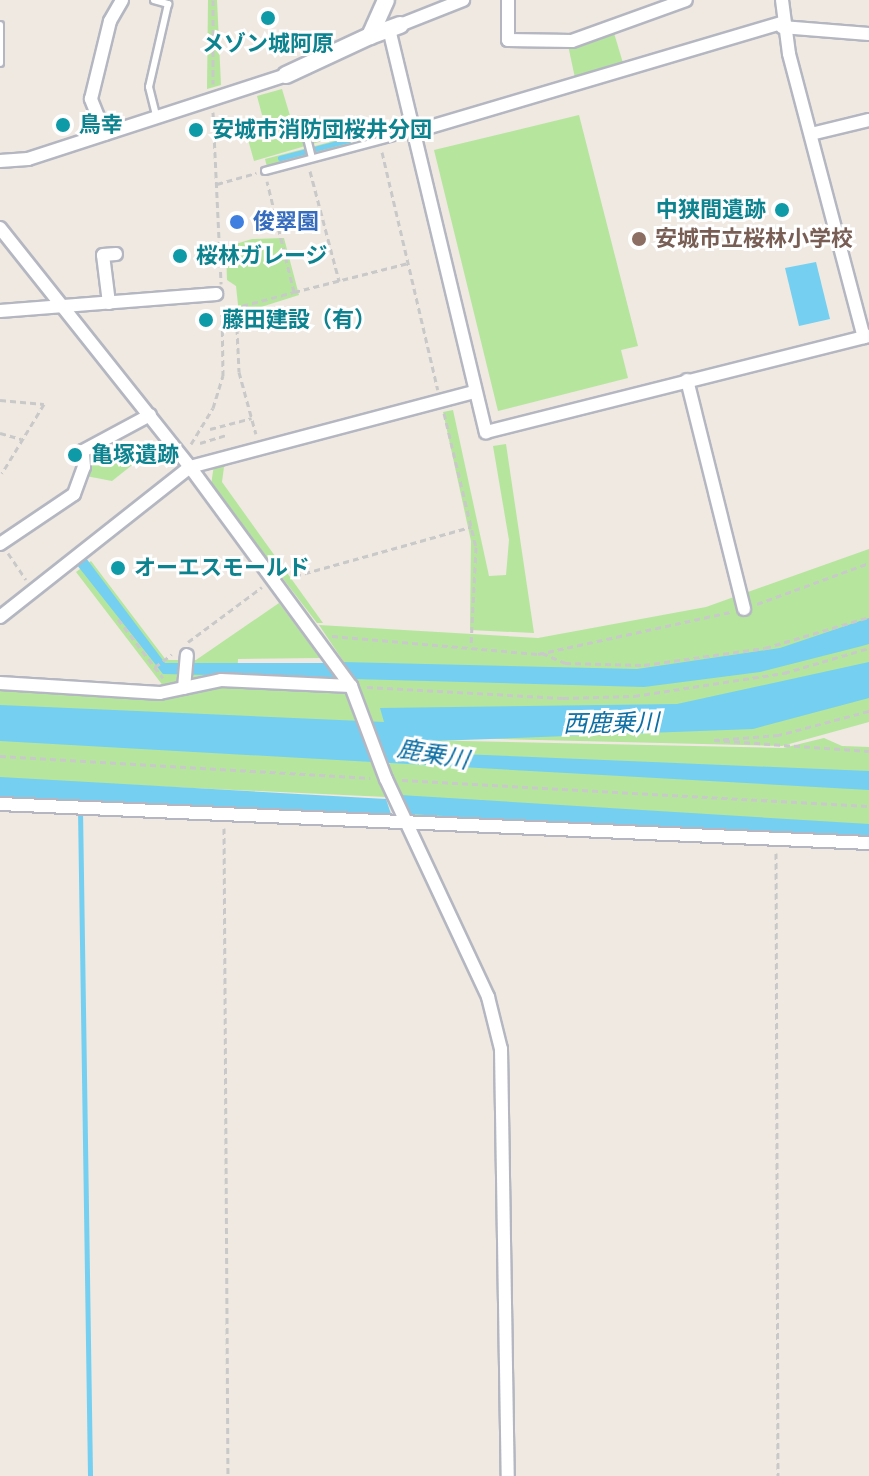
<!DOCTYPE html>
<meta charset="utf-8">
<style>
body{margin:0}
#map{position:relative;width:869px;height:1476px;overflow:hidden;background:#efe9e1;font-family:Mulish,"Noto Sans JP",sans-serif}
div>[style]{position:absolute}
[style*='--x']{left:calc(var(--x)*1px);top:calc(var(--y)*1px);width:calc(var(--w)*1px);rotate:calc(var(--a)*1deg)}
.green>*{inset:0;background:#b6e59e}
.water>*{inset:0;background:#75cff0}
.stream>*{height:5px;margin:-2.5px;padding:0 2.5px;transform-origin:2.5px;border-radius:2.5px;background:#75cff0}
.path>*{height:3px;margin-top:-1.5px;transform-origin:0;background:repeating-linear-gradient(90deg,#c9c9c9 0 6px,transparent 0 10px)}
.roads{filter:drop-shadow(2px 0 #b4b7c1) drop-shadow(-2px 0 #b4b7c1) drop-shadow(0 2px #b4b7c1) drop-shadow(0 -2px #b4b7c1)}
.service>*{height:6px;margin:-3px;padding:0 3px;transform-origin:3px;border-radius:3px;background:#fff}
.minor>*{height:12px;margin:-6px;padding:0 6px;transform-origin:6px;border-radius:6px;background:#fff}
.tertiary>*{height:16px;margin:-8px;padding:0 8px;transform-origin:8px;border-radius:8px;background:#fff}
.dots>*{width:22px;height:22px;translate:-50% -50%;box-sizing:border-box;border:4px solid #fff;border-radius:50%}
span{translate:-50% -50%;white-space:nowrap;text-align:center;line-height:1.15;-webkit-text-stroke:6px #fff;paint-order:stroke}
.culture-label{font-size:22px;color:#0d838f;font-weight:700}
.left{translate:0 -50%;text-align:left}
.right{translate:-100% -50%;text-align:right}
.shop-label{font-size:22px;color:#366cbe;font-weight:700}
.education-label{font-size:22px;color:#785e54;font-weight:700}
.water-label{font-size:24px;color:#0d6fa3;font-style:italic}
</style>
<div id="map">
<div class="green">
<div style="clip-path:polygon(208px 0,217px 0,221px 85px,207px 89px)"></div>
<div style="clip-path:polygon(614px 33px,623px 63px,575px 78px,568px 45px)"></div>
<div style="clip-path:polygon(282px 89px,294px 129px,338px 117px,343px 135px,254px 161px,247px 136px,266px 130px,257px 96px)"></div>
<div style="clip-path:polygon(579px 115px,638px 346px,621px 350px,628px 378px,498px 411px,434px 150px)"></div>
<div style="clip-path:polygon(403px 123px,402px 131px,267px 167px,265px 159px)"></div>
<div style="clip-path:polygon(284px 238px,299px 295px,239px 314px,236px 286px,227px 280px,226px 247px,252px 239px)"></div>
<div style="clip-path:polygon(453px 410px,489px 576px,506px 575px,509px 540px,493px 446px,506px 444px,534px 633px,470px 630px,471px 541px,443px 412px)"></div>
<div style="clip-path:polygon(120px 438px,136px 462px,112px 481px,86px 476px,93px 452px)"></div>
<div style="clip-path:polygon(235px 460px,224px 467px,222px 482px,323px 623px,317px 623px,211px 485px,214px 465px)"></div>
<div style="clip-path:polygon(869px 549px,869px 722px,782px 746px,460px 738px,373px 723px,358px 683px,319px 625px,538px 638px,706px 607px)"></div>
<div style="clip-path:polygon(91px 561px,166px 660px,196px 660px,279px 603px,320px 658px,238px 659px,237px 677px,164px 687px,76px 572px)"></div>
<div style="clip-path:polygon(215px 686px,347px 693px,386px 797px,0 779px,0 689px,165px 698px)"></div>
<div style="clip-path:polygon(824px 738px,842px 746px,869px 747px,869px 842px,410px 817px,387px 766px,416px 740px,783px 748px)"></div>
</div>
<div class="water">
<div style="clip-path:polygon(816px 262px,830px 319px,799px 326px,785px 268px)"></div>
<div style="clip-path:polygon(86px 558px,165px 663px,329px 663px,339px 678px,163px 674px,77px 565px)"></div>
<div style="clip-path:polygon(869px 618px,869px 644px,862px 646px,760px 672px,644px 687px,353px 679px,342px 662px,637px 669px,780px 648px)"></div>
<div style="clip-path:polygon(869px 662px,869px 698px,753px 729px,407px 742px,459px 754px,869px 771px,869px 790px,0 741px,0 705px,384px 722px,380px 708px,677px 704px)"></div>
<div style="clip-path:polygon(0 777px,386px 799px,391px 814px,0 802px)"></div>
<div style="clip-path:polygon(400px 795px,869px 824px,869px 840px,408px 814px)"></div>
</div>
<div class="stream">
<div style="--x:280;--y:158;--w:121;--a:-14.8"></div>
<div style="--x:80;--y:809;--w:667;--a:89.14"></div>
</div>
<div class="path">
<div style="--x:213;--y:0;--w:84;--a:90"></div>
<div style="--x:213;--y:112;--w:172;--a:87.3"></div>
<div style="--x:382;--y:152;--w:244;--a:76.8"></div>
<div style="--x:310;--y:171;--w:114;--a:75.2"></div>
<div style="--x:217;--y:184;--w:41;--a:-15.8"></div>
<div style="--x:294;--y:292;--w:119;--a:-14.2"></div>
<div style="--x:236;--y:308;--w:64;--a:87.3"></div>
<div style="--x:239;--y:372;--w:64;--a:74.7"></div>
<div style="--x:223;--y:311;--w:73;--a:-15"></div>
<div style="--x:294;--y:292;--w:114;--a:-103.7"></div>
<div style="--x:0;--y:400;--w:44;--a:5.2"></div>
<div style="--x:44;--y:404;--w:81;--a:121.3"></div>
<div style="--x:444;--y:413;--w:138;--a:76.6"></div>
<div style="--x:476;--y:547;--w:98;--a:92.9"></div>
<div style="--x:210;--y:429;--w:43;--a:-14.7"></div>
<div style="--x:0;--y:433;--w:22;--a:16"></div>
<div style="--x:200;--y:443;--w:27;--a:-17"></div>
<div style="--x:191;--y:444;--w:42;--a:-58.6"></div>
<div style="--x:213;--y:408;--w:34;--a:-73"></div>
<div style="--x:223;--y:376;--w:68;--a:-90.8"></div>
<div style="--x:8;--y:553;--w:32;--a:56"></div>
<div style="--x:295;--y:576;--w:183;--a:-15.6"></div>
<div style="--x:757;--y:604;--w:119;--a:-20.1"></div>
<div style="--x:118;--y:619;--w:74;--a:52.7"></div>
<div style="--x:332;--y:636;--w:207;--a:5"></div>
<div style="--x:538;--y:654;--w:198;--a:-12.3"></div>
<div style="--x:188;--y:642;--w:92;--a:-36.6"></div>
<div style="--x:542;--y:653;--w:25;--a:23"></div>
<div style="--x:565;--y:663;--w:79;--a:1.5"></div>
<div style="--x:644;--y:665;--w:122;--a:-8"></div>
<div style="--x:765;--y:648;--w:109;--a:-16.6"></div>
<div style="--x:155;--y:667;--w:21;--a:-37"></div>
<div style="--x:367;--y:687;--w:196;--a:3.2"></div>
<div style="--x:563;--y:698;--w:71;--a:-1.6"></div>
<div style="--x:634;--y:696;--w:152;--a:-8.7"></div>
<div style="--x:784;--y:673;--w:89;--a:-16.4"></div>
<div style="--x:869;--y:711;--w:93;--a:165.1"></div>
<div style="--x:779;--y:735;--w:65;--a:175.6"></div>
<div style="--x:714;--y:740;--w:155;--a:4.1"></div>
<div style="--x:0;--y:756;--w:371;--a:3.4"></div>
<div style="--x:402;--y:780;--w:468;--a:3.2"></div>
<div style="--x:224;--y:828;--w:648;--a:89.65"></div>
<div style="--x:776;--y:853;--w:623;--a:89.82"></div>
</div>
<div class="roads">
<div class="service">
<div style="--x:154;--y:0;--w:15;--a:16"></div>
<div style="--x:168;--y:4;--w:85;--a:102.9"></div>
<div style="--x:149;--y:87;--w:32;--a:76"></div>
<div style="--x:0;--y:25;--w:38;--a:90"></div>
<div style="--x:304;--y:126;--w:33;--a:76"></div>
<div style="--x:265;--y:171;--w:153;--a:-14.8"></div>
</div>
<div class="minor">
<div style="--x:508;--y:0;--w:40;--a:90"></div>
<div style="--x:508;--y:40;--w:64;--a:0.9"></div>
<div style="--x:572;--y:41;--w:121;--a:-19.8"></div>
<div style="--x:782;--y:0;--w:54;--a:82.6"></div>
<div style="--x:789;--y:54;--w:293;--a:75.2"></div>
<div style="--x:400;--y:25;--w:68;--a:-21.6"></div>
<div style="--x:782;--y:27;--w:87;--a:4.6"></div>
<div style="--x:389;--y:29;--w:415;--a:76.5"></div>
<div style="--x:486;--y:432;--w:395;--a:-14.1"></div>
<div style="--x:413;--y:132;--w:384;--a:-16.5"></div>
<div style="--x:105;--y:134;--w:38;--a:-112"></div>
<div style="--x:91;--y:99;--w:80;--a:-76.3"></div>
<div style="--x:110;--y:21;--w:24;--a:-60"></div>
<div style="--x:811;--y:134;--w:60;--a:-13.6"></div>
<div style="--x:0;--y:161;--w:28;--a:-4"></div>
<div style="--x:28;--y:159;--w:271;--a:-18"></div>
<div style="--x:0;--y:228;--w:305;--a:51.5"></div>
<div style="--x:190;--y:467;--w:272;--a:53.7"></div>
<div style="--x:351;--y:686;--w:99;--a:69.4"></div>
<div style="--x:386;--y:779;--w:241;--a:64.9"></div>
<div style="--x:488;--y:997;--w:54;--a:76"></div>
<div style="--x:501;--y:1049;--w:427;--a:89.1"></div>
<div style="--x:109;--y:303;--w:48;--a:-97.1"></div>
<div style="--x:103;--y:255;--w:13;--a:-4"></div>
<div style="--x:0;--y:311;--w:217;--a:-4.5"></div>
<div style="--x:687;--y:380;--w:236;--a:76"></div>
<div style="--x:0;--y:544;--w:89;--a:-34"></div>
<div style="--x:74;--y:494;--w:29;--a:-70"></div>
<div style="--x:84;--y:467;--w:16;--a:-94"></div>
<div style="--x:83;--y:451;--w:76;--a:-28.2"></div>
<div style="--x:0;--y:617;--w:242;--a:-38.3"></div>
<div style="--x:190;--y:467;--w:294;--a:-14.8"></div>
<div style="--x:0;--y:683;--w:160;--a:3.6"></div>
<div style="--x:160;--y:693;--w:62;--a:-12"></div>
<div style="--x:221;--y:680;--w:130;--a:2.6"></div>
<div style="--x:184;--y:688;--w:33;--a:-85"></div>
<div style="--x:0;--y:804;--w:870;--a:2.57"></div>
</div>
<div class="tertiary">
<div style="--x:370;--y:36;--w:32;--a:-20"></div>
<div style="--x:286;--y:75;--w:93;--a:-24.9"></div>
<div style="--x:370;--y:36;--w:39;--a:-66"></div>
</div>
</div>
<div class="dots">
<div style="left:268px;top:18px;background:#0f9aa8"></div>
<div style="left:63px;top:125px;background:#0f9aa8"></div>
<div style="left:196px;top:130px;background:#0f9aa8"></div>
<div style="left:782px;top:210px;background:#0f9aa8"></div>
<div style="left:237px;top:222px;background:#3f7fe0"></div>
<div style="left:639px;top:239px;background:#8d6e63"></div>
<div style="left:180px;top:256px;background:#0f9aa8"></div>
<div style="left:206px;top:320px;background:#0f9aa8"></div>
<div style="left:75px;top:455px;background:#0f9aa8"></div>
<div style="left:118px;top:568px;background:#0f9aa8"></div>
</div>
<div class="culture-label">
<span style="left:268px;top:44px">メゾン城阿原</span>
<span class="left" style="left:79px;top:125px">鳥幸</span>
<span class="left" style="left:212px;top:130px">安城市消防団桜井分団</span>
<span class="right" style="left:766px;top:210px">中狭間遺跡</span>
<span class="left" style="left:196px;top:256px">桜林ガレージ</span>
<span class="left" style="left:222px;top:320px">藤田建設（有）</span>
<span class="left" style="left:91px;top:455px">亀塚遺跡</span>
<span class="left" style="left:134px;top:568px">オーエスモールド</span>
</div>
<div class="shop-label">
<span class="left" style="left:253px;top:222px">俊翠園</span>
</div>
<div class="education-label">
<span class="left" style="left:655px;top:239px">安城市立桜林小学校</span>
</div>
<div class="water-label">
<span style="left:611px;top:723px;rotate:-1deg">西鹿乗川</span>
<span style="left:433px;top:754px;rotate:10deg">鹿乗川</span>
</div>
</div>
